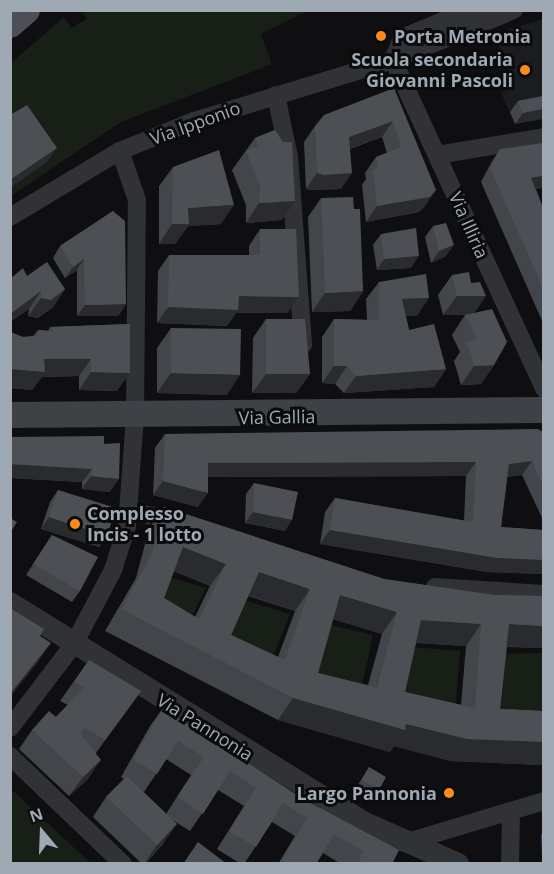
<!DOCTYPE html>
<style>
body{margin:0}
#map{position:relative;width:554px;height:874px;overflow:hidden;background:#0f0f11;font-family:"Open Sans",sans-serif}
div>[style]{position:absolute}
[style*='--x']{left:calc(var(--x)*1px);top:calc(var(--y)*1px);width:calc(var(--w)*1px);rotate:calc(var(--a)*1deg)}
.built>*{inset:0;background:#1b1c1e}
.green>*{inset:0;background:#181f17}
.minor>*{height:18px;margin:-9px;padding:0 9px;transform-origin:9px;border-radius:9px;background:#303236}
.tertiary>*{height:22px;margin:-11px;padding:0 11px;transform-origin:11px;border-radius:11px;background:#303236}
.secondary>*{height:26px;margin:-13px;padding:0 13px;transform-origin:13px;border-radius:13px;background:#3e4146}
.primary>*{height:28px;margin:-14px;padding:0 14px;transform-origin:14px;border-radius:14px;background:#4c4f55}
.wall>*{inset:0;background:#424549}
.shaded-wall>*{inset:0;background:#292b2e}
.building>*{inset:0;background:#4c5054}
.dots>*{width:16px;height:16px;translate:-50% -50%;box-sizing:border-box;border:3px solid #0a0b0c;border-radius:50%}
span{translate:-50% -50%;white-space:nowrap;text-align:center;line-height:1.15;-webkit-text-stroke:6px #0a0b0c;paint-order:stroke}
.poi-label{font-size:18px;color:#9fa9b3;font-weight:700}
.left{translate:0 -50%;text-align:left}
.right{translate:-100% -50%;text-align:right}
.street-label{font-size:18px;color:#9fa9b3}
.frame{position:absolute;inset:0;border:12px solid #9fa9b3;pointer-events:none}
.north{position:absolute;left:12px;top:802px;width:60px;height:60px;-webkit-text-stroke:4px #0a0b0c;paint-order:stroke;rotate:341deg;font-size:16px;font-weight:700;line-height:24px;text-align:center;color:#9fa9b3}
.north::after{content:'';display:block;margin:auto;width:21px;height:27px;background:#9fa9b3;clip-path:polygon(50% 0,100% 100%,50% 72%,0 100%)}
</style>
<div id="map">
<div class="built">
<div style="clip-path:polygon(543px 19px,543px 119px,515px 124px,501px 93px,511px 88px,504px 72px,509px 69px,493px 34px)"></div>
</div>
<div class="green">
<div style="clip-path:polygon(82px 11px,307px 11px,261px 34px,272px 64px,121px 122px,11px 196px,11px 63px,64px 17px,71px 28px,87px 19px)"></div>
<div style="clip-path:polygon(170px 577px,206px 588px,182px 637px,153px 620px)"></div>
<div style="clip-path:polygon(244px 600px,290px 614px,265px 677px,221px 657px)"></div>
<div style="clip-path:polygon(327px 624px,373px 635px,358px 704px,307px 691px)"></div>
<div style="clip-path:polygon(413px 647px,460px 651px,454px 726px,399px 714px)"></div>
<div style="clip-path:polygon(542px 653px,543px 731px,493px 729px,498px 654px)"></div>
<div style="clip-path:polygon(11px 789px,70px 844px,91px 863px,11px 863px)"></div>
</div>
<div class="minor">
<div style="--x:469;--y:10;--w:73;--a:157.3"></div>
<div style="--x:402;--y:38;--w:24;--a:112"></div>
<div style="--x:393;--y:60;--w:362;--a:65.3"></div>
<div style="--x:478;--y:25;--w:39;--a:-23"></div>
<div style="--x:276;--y:95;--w:63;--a:78.2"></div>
<div style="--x:289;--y:157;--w:188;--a:85.7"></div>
<div style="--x:437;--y:155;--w:109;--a:-9.5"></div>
<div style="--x:10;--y:217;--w:128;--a:-31"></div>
<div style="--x:120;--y:151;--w:80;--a:-22.1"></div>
<div style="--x:194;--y:121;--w:208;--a:-17"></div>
<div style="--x:393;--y:60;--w:90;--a:-22.3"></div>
<div style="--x:476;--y:26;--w:20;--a:-53"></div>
<div style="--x:130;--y:510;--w:53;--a:15.4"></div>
<div style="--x:435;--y:587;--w:109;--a:3.7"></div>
<div style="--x:10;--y:728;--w:106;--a:-52.7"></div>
<div style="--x:74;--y:644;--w:84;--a:-62.2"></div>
<div style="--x:113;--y:570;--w:46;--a:-72.3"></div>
<div style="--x:127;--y:526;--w:109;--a:-85.8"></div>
<div style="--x:135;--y:417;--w:217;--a:-89.5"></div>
<div style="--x:137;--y:200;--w:52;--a:-109.1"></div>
<div style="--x:10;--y:756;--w:156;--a:43.7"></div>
<div style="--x:404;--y:843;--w:146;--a:-16.7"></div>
<div style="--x:510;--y:864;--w:51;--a:-88.9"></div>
</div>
<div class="tertiary">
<div style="--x:10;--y:603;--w:418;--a:31.8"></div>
<div style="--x:365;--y:823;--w:102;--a:23.8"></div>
</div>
<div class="secondary">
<div style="--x:10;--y:415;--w:534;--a:-0.54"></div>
</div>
<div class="primary">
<div style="--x:10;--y:24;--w:21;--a:-41"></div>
</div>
<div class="wall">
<div style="clip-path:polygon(394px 88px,425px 206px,419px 212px,366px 222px,362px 185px,366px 179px,365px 173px,376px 157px,387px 153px,382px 137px,350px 149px,341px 189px,313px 190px,306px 189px,304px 142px,315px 126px)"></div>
<div style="clip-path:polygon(543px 96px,515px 124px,510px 112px,518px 101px)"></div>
<div style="clip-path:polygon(275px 130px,282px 220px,246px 223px,246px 205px,232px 170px,255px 138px)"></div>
<div style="clip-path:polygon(500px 149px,536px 189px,543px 208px,543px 323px,481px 182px,491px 163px)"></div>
<div style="clip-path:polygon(173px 167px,221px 224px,188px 226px,175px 244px,159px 244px,159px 186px)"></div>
<div style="clip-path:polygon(321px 198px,354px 209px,363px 291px,350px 311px,312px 312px,308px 217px)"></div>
<div style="clip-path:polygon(113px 211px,126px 304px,118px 316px,77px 316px,77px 270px,65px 278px,53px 258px,60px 246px)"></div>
<div style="clip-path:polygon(433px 226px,446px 256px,431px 263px,425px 237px)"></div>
<div style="clip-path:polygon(260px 229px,299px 297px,287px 313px,236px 313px,227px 326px,157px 323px,158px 271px,169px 255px,249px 255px,249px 246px)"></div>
<div style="clip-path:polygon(381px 234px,411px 268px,377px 270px,373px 245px)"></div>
<div style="clip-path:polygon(452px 275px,474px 313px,494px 365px,481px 384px,461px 385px,454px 361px,460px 352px,452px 335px,465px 315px,443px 315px,438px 295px)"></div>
<div style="clip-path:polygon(27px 276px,65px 289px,53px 307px,38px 318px,28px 316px,29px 309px,10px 322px,10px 279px)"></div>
<div style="clip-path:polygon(379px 282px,417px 316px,406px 316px,409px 330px,446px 369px,434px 387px,344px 393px,335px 384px,322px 383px,322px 337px,334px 319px,367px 320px,366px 299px)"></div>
<div style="clip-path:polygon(266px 319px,310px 374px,296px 393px,252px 393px,253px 338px)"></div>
<div style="clip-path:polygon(130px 324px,117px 391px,79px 390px,79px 376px,42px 377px,32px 390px,10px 388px,10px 332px,23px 337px,33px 336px,38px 330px,48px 331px,50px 327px)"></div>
<div style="clip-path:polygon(171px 328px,227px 395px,157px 393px,157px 348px)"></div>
<div style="clip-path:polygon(543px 432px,543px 520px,522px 475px,507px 477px,501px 527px,543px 530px,543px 574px,487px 572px,320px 544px,325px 512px,335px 498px,464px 521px,466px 476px,208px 477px,198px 507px,153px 495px,155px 448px,165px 434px)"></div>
<div style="clip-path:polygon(10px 437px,104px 444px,110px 492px,82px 489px,82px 482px,10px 478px)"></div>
<div style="clip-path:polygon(254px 483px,285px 531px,245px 523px,246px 494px)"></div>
<div style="clip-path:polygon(58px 490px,107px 536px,99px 547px,41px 529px,50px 502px)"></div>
<div style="clip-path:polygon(evenodd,164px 507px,384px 579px,494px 595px,543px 596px,543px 648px,507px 647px,500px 709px,543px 711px,543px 765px,451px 761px,394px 746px,390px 752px,278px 720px,105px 631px,136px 578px,149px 529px,164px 507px,174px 571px,210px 586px,195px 617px,164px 598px,174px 571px,164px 507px,248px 596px,295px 611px,278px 657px,231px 635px,248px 596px,164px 507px,333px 619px,382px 634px,368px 685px,318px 673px,333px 619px,164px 507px,416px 643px,466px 646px,461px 705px,405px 692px,416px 643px)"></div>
<div style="clip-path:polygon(52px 535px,80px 591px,72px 602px,26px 575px)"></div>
<div style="clip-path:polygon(89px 660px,141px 691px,96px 753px,88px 779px,69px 796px,19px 749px,32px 730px,56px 717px,68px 705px,60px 701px)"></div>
<div style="clip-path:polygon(evenodd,163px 708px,392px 864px,341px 864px,323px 853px,316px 864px,278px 864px,295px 836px,272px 822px,244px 864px,241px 864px,217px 849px,244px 806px,218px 790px,190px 831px,171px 819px,163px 844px,145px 864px,142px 864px,93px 817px,106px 797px,124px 779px,121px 777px,150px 726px,163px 708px,166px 759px,191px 775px,166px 814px,140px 789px,144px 792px,166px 759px)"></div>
<div style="clip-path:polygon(369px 767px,379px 790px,374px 797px,356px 788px)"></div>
<div style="clip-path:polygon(543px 832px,543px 855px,542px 855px,541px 835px)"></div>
</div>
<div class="shaded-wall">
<div style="clip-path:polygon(543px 109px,543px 119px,515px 124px,523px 113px)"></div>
<div style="clip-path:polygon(393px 121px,382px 137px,338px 153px,349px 137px)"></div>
<div style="clip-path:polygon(57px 148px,47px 162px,10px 188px,10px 180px)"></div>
<div style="clip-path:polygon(317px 173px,352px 173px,341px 189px,313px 190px,306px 189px)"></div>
<div style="clip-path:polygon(543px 176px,543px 188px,522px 192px,531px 178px)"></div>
<div style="clip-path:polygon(436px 190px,425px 206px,419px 212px,366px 222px,377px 206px)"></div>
<div style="clip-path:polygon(295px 201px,282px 220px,246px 223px,259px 203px)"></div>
<div style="clip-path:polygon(234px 205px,221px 224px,188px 226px,175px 244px,159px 244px,172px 224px,188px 208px)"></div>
<div style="clip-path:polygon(454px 245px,446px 256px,431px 263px,439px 251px)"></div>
<div style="clip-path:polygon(419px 256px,411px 268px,377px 270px,384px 259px)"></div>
<div style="clip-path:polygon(84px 259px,77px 270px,65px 278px,73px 267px)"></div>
<div style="clip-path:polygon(65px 289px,53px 307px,38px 318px,28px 316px,41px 298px)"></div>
<div style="clip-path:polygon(41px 291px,29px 309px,10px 322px,10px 314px)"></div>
<div style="clip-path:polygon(363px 291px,350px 311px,312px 312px,325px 293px)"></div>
<div style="clip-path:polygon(239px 296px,299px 297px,287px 313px,236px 313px,227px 326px,157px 323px,168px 307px)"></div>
<div style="clip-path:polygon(457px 296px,486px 296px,473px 315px,443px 315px)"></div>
<div style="clip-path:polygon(429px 298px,417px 316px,390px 316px,402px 299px)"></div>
<div style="clip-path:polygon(126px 304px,118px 316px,77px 316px,85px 305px)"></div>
<div style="clip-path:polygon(44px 359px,91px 359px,79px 376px,42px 377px,32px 390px,10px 388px,10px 369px)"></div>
<div style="clip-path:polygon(494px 365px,481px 384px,461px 385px,474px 366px)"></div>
<div style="clip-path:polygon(334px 366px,347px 366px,335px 384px,322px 383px)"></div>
<div style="clip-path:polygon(446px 369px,434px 387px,344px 393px,356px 376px)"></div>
<div style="clip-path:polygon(91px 372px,130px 373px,117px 391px,79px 390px)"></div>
<div style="clip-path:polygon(171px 373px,240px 375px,227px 395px,157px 393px)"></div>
<div style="clip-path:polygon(266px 374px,310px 374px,296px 393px,252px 393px)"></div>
<div style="clip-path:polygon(532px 461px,522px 475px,499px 478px,509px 464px)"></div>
<div style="clip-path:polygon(476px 462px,466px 476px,198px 477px,208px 463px)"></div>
<div style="clip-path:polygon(10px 464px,92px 469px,82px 482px,10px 478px)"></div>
<div style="clip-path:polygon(91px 476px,119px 479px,110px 492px,82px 489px)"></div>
<div style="clip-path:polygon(163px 481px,208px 493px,198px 507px,153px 495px)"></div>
<div style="clip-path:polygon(253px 512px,292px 520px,285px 531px,245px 523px)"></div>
<div style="clip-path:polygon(49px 517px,107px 536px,99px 547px,41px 529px)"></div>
<div style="clip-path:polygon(330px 530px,543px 560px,543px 574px,487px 572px,320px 544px)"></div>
<div style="clip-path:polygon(183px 547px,226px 564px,210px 586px,168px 569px)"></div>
<div style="clip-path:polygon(259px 572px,310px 589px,295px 611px,243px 594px)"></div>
<div style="clip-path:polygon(340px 595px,397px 612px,382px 634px,325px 617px)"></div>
<div style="clip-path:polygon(421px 620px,481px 624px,466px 646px,406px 642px)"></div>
<div style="clip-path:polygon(509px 624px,543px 626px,543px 648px,494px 646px)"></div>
<div style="clip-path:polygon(51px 643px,37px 663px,10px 697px,10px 694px)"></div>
<div style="clip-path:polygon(141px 691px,128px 710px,91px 759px,105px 740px)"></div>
<div style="clip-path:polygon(293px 698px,406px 724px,543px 742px,543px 765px,451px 761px,394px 746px,390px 752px,278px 720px)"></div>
<div style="clip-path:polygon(101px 760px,88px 779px,69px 796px,83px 777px)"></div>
<div style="clip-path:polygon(177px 824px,163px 844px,144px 864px,157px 845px)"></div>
</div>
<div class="building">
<div style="clip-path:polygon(394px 88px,436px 190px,430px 197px,377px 206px,373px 170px,378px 168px,376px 157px,401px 147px,393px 121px,349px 137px,352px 173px,324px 175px,317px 173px,315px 126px,324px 115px)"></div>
<div style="clip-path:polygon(543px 96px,543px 109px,523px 113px,518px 101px)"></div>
<div style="clip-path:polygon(27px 105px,57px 148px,10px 180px,10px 115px)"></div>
<div style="clip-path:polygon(275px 130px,283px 142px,292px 142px,295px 201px,259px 203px,260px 185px,246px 151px,258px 146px,255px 138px)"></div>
<div style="clip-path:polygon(543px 143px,543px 176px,531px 178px,543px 208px,543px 288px,490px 168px,500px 149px)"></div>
<div style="clip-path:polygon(219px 150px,234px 205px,188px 208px,189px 224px,172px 224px,173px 167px)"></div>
<div style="clip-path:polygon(353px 197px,354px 209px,360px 209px,363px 291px,325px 293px,321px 198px)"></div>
<div style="clip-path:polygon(113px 211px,125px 221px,126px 304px,85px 305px,84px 259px,73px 267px,60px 246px)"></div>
<div style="clip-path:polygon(446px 223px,454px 245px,439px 251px,433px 226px)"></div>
<div style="clip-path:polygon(416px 228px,419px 256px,384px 259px,381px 234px)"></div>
<div style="clip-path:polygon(260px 229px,296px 229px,299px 297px,239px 296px,238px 310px,168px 307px,169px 255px,260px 255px)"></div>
<div style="clip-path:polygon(47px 262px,65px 289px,51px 300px,41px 298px,41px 291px,10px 314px,10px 279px,23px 268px,27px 276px)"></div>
<div style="clip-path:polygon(469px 272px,471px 283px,480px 282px,486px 296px,457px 296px,452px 275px)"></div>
<div style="clip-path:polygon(426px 274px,429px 298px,402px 299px,409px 330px,434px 324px,446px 369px,356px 376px,347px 366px,334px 366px,334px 319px,379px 320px,379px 282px)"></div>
<div style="clip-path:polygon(492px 309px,507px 342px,494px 365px,474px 366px,467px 342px,477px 338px,465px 315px)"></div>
<div style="clip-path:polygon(266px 319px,305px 319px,310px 374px,266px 374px)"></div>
<div style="clip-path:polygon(130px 324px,130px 373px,91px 372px,91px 359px,44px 359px,45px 372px,10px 369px,10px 332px,23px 337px,37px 336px,38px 330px,53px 331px,50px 327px)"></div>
<div style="clip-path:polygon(171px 328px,241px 329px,240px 375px,171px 373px)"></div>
<div style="clip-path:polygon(538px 429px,543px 432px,543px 486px,532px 461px,509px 464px,501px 527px,543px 530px,543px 560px,497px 558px,330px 530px,335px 498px,473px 522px,476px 462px,208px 463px,208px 493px,163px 481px,165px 434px)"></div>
<div style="clip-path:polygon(104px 436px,104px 444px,120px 443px,119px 479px,91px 476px,92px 469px,10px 464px,10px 437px)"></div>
<div style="clip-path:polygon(254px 483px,298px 492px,292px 520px,253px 512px)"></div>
<div style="clip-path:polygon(58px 490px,116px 508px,107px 536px,49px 517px)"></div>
<div style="clip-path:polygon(evenodd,164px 507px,384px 579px,494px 595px,543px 596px,543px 626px,509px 624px,500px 709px,543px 711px,543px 742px,467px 739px,406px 724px,405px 730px,293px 698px,121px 609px,151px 556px,164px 507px,183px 547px,226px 564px,199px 619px,164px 598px,183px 547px,164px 507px,259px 572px,310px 589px,285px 660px,231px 635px,259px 572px,164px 507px,340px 595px,397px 612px,377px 688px,318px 673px,340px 595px,164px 507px,421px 620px,481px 624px,475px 708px,405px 692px,421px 620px)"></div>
<div style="clip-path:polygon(10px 518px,17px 522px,10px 533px)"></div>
<div style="clip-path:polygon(52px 535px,98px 557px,80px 591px,33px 564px)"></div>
<div style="clip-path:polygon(10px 608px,44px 629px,40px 636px,51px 643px,10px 694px)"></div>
<div style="clip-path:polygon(89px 660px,141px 691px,105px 740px,84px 727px,80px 733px,101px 760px,83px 777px,32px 730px,49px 711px,56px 717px,84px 687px,74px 682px)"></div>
<div style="clip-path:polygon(163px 708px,305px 800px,399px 850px,392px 864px,358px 864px,363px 851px,334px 834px,316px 864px,281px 864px,280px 863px,307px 818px,283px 803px,256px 847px,229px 831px,256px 788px,230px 771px,203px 814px,177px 797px,204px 757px,178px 741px,157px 774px,133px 759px)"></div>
<div style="clip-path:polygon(369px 767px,386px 777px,379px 790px,362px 780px)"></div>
<div style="clip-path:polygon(127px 776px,177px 824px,157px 845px,106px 797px)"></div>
<div style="clip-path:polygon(198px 842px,227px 864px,183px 864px)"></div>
</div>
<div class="dots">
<div style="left:381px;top:36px;background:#fe8a1a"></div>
<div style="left:525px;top:70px;background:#fe8a1a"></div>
<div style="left:75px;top:524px;background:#fe8a1a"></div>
<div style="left:449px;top:793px;background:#fe8a1a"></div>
</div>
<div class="poi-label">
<span class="left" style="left:394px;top:36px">Porta Metronia</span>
<span class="right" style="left:513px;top:70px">Scuola secondaria<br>Giovanni Pascoli</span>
<span class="left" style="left:87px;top:524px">Complesso<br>Incis - 1 lotto</span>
<span class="right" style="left:437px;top:793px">Largo Pannonia</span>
</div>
<div class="street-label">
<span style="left:195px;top:123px;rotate:-20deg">Via Ipponio</span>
<span style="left:469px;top:225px;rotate:66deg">Via Illiria</span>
<span style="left:277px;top:417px;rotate:-1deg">Via Gallia</span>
<span style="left:205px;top:727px;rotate:32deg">Via Pannonia</span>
</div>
<div class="frame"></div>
<div class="north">N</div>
</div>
